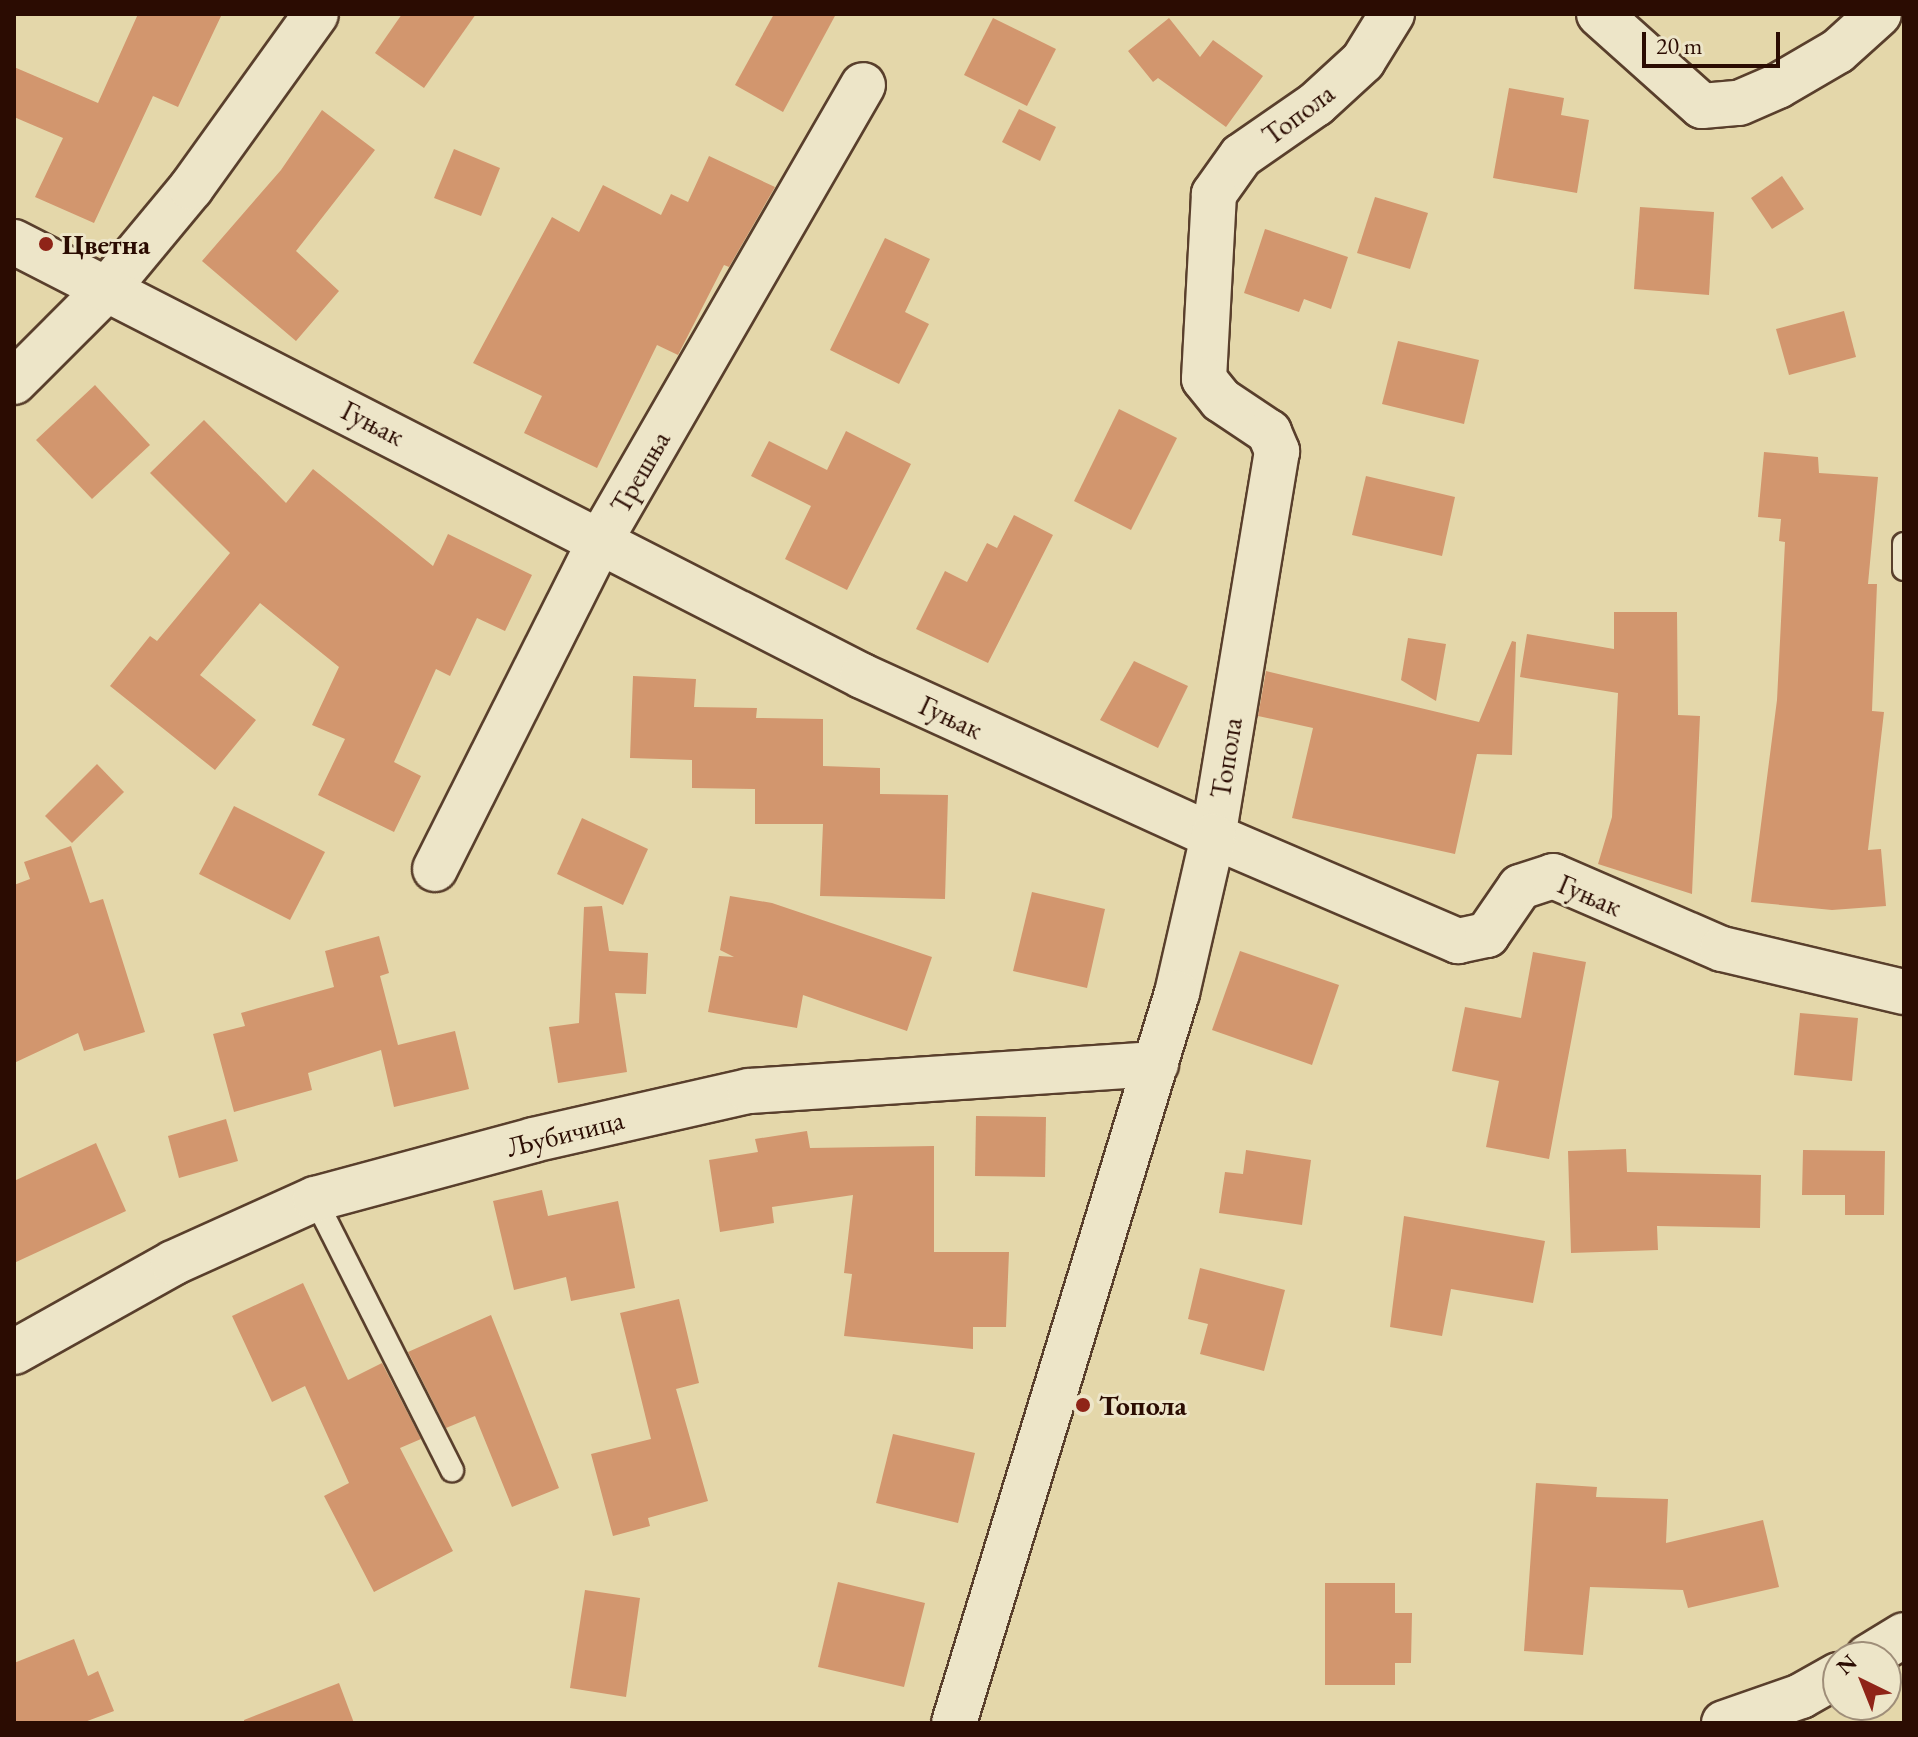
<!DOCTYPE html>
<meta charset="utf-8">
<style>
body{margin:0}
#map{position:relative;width:1918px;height:1737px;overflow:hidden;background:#e4d7aa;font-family:"EB Garamond",serif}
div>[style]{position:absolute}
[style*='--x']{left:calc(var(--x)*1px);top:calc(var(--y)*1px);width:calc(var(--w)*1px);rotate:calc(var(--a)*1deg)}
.building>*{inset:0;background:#d2966e}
.roads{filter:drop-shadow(2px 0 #593f2c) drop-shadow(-2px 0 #593f2c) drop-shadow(0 2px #593f2c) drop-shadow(0 -2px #593f2c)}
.service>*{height:22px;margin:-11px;padding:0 11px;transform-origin:11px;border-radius:11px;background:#ede5c8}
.minor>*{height:44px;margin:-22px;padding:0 22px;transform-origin:22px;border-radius:22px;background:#ede5c8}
.tertiary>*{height:44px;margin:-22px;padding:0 22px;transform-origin:22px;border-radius:22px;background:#ede5c8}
.dots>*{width:22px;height:22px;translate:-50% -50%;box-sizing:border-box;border:4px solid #ede5c8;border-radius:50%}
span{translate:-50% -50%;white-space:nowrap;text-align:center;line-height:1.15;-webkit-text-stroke:6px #ede5c8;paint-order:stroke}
.street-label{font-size:28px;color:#2b0c02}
.poi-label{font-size:28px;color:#2b0c02;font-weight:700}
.left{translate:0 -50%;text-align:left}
.frame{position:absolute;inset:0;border:16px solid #2b0c02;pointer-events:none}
.north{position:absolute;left:1822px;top:1641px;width:80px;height:80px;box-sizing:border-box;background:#ede5c8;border:2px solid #9f8e79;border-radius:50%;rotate:317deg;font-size:22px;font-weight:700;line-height:32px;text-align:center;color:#2b0c02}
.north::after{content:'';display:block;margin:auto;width:28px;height:36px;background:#8f2418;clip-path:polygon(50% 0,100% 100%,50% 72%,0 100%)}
.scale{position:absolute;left:1642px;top:32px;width:138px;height:36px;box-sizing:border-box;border:4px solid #2b0c02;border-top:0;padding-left:10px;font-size:24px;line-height:28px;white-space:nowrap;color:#2b0c02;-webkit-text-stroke:6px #ede5c8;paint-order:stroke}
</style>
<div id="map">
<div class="building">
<div style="clip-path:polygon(138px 14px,222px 14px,178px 107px,153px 96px,94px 223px,35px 197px,63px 138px,14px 117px,14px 67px,98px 103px)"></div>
<div style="clip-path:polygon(402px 14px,476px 14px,424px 88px,375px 53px)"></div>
<div style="clip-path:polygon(774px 14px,836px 14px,783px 112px,735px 85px)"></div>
<div style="clip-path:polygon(993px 18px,1056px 49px,1027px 106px,964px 75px)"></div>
<div style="clip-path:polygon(1169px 18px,1200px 57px,1213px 40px,1263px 76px,1226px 127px,1158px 78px,1153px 82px,1128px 51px)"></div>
<div style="clip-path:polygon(1509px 88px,1564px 98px,1561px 115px,1589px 120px,1577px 193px,1493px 178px)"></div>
<div style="clip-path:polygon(1019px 109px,1056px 127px,1040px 161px,1002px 142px)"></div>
<div style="clip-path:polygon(322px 110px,375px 150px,296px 251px,339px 291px,296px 341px,202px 261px,281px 170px)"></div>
<div style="clip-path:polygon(454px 149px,500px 168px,481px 216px,434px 198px)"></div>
<div style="clip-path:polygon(709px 156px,775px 187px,729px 267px,724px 265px,678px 355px,657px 345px,597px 468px,524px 433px,542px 396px,473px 363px,552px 217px,579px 232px,603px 185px,661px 215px,671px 194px,688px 202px)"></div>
<div style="clip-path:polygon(1782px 176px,1804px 209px,1772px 229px,1751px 198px)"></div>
<div style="clip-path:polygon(1375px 197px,1428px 213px,1410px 269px,1357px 253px)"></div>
<div style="clip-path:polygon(1640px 207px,1714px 212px,1709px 295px,1634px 289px)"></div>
<div style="clip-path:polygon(1265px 229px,1348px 257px,1331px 309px,1304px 299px,1299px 312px,1244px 293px)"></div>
<div style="clip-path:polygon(885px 238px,930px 259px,905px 312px,929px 324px,899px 384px,830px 350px)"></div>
<div style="clip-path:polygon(1844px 311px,1856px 357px,1789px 375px,1776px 329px)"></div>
<div style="clip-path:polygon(1398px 341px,1479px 360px,1464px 424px,1382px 404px)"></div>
<div style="clip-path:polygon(95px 385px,150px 445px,92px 499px,36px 440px)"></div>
<div style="clip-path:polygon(1119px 409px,1177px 438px,1131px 530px,1074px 501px)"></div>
<div style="clip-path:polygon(204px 420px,286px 503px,313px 469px,433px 566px,448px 534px,532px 575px,505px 631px,477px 618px,450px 676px,436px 669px,394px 762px,421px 776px,394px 832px,318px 795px,345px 739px,312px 725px,339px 667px,260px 603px,200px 675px,256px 720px,215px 770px,110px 686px,150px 636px,157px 641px,230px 553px,150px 473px)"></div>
<div style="clip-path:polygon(846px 431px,911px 464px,847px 590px,785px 559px,811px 506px,751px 476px,769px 441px,827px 470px)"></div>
<div style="clip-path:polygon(1764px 452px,1818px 457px,1819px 473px,1878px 477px,1868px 584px,1877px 584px,1872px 711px,1884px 712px,1868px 850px,1881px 849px,1886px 906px,1832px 910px,1751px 902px,1777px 700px,1785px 542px,1779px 541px,1781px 519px,1758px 517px)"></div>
<div style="clip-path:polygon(1366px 476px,1455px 497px,1442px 556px,1352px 535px)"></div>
<div style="clip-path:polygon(1014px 515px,1053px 535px,988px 663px,916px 629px,945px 571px,967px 582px,987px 543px,997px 548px)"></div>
<div style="clip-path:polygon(1614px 612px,1677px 612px,1678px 715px,1700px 716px,1692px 894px,1598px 864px,1612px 817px,1618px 693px,1520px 677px,1527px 634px,1614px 649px)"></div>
<div style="clip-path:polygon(1408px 638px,1446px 644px,1436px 701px,1401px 680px)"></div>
<div style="clip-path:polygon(1512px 641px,1516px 642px,1512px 755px,1477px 754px,1455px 854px,1292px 818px,1313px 728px,1258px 716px,1266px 671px,1479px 722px)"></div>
<div style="clip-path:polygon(1134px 661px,1188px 686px,1158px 748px,1100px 720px)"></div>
<div style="clip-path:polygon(633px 676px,696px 679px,694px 707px,757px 708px,756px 718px,823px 719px,823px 766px,880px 768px,880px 794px,948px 795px,945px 899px,820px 896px,823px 824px,755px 824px,755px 789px,692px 788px,692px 760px,630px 758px)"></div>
<div style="clip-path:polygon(97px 764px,124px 792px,72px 843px,45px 816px)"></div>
<div style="clip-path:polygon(234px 806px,325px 852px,290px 920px,199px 874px)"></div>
<div style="clip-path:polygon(582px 818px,648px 849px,623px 905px,557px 874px)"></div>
<div style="clip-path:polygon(71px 846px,90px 903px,103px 899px,145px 1032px,84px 1051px,78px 1033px,14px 1063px,14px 885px,30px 879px,24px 862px)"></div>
<div style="clip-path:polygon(1032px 892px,1105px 909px,1087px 988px,1013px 971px)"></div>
<div style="clip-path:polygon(730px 896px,772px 903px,932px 957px,907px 1031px,803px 995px,797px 1028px,708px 1012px,719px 956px,734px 957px,720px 950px)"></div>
<div style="clip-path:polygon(602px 906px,609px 951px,648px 953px,646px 994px,615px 993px,627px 1072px,558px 1083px,549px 1027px,579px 1023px,584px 907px)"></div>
<div style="clip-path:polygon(379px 936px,389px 973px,380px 976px,398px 1045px,455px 1031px,469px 1089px,394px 1107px,381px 1050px,308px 1073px,312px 1090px,234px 1112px,213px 1034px,245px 1026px,241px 1013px,334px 987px,325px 951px)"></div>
<div style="clip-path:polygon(1240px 951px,1339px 985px,1312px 1065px,1212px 1030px)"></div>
<div style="clip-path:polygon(1533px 952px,1586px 962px,1549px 1159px,1486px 1147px,1499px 1081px,1452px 1071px,1465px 1007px,1521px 1018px)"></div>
<div style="clip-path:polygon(1800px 1013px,1858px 1018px,1852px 1081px,1794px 1075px)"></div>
<div style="clip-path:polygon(976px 1116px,1046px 1117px,1045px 1177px,975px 1176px)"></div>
<div style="clip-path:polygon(226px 1119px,238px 1161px,179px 1178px,168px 1136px)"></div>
<div style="clip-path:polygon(807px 1131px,810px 1148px,934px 1146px,934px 1252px,1009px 1252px,1006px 1327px,973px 1327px,973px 1349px,844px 1336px,852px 1274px,844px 1273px,853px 1195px,772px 1207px,774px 1223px,720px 1232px,709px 1160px,758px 1152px,755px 1139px)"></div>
<div style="clip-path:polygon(96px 1143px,126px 1211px,14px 1263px,14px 1181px)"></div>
<div style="clip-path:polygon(1626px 1149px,1627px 1172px,1761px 1175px,1760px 1228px,1657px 1226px,1658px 1250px,1571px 1253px,1568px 1151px)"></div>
<div style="clip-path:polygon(1246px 1150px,1311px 1160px,1302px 1225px,1219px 1213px,1225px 1172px,1243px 1174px)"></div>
<div style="clip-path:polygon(1803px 1150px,1885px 1151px,1884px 1215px,1845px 1215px,1845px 1195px,1802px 1195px)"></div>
<div style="clip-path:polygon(542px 1190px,548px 1216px,618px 1201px,635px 1288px,571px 1301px,566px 1277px,514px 1290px,493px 1201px)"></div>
<div style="clip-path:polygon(1404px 1216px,1545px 1241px,1533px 1303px,1451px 1289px,1442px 1336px,1390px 1327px)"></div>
<div style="clip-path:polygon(1200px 1268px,1285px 1290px,1264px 1371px,1200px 1354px,1208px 1324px,1188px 1319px)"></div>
<div style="clip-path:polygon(303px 1283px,348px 1380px,382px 1363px,421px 1439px,400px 1448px,453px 1551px,374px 1592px,324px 1496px,349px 1483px,305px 1386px,272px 1402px,232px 1316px)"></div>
<div style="clip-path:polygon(679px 1299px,699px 1383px,676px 1389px,708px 1501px,648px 1518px,650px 1526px,613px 1536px,591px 1454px,651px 1439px,620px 1313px)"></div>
<div style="clip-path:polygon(491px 1315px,559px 1488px,512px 1507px,475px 1416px,446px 1428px,408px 1352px)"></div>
<div style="clip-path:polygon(893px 1434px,975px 1453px,958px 1523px,876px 1503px)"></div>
<div style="clip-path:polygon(1536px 1483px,1597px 1487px,1596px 1497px,1668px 1499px,1666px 1543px,1763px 1520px,1779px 1587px,1688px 1608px,1683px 1590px,1590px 1587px,1583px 1655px,1524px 1651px)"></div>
<div style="clip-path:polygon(838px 1582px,925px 1603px,904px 1687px,818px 1667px)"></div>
<div style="clip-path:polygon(1325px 1583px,1395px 1583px,1395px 1613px,1412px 1613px,1411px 1663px,1395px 1663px,1395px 1685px,1325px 1685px)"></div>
<div style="clip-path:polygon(585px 1590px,640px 1598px,626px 1697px,570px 1688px)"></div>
<div style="clip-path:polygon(74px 1639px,88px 1676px,98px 1671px,114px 1711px,82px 1723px,14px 1723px,14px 1663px)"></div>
<div style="clip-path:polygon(339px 1683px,354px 1723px,244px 1723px,244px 1720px)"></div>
</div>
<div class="roads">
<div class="service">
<div style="--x:1904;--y:544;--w:25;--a:90"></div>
<div style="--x:315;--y:1199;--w:304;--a:63.2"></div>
</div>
<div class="minor">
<div style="--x:1392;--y:14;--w:55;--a:121.7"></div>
<div style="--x:1363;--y:61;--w:64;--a:137.5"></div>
<div style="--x:1316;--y:104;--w:91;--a:145.3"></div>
<div style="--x:1241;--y:156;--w:47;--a:125.4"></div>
<div style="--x:1214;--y:194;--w:185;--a:93.1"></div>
<div style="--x:1204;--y:379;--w:27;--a:51"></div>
<div style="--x:1221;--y:400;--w:58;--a:33.7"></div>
<div style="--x:1269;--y:432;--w:21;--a:67"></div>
<div style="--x:1277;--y:451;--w:390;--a:99.4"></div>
<div style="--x:1213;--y:836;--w:267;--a:23.2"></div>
<div style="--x:1458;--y:941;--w:30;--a:-12"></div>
<div style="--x:1487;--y:935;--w:58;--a:-55.5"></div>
<div style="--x:1520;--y:887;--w:35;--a:-18"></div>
<div style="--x:1553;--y:876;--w:184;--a:23.4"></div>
<div style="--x:1722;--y:949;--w:187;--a:13.3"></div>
<div style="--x:1599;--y:14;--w:138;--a:41.8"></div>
<div style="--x:1702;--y:106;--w:37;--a:-5"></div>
<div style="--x:1739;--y:103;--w:43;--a:-23.6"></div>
<div style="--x:1778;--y:86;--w:69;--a:-30.3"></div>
<div style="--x:1838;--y:51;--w:55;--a:-42.1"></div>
<div style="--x:14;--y:382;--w:133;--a:-45"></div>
<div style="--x:108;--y:288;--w:130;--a:-50.3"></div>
<div style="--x:191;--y:188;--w:214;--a:-54.3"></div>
<div style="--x:435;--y:869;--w:369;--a:-63.3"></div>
<div style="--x:601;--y:539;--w:524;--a:-60.01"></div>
<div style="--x:14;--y:1352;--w:182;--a:-29.2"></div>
<div style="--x:173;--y:1263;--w:156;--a:-24.3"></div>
<div style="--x:315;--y:1199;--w:226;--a:-15.1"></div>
<div style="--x:533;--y:1140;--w:221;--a:-12.8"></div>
<div style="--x:749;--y:1091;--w:408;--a:-3.8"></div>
</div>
<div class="tertiary">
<div style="--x:14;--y:242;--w:953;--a:27.1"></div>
<div style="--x:862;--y:676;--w:386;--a:24.5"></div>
<div style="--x:1213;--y:836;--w:161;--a:102.9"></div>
<div style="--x:1177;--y:993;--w:763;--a:106.99"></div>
<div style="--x:1868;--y:1657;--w:42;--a:-31.4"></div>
<div style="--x:1724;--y:1723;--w:82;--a:-19.3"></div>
<div style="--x:1801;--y:1696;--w:43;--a:-29.6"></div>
</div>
</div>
<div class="dots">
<div style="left:46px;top:244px;background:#8f2418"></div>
<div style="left:1083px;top:1405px;background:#8f2418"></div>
</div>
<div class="street-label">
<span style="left:1298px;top:114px;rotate:-37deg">Топола</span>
<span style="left:373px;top:423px;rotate:27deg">Гуњак</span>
<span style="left:640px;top:472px;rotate:-60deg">Трешња</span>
<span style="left:951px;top:717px;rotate:25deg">Гуњак</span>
<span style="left:1226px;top:758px;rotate:-81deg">Топола</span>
<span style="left:1590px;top:895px;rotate:23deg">Гуњак</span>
<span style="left:565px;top:1133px;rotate:-14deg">Љубичица</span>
</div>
<div class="poi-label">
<span class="left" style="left:62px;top:244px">Цветна</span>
<span class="left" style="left:1099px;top:1405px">Топола</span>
</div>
<div class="frame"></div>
<div class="north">N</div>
<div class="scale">20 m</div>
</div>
